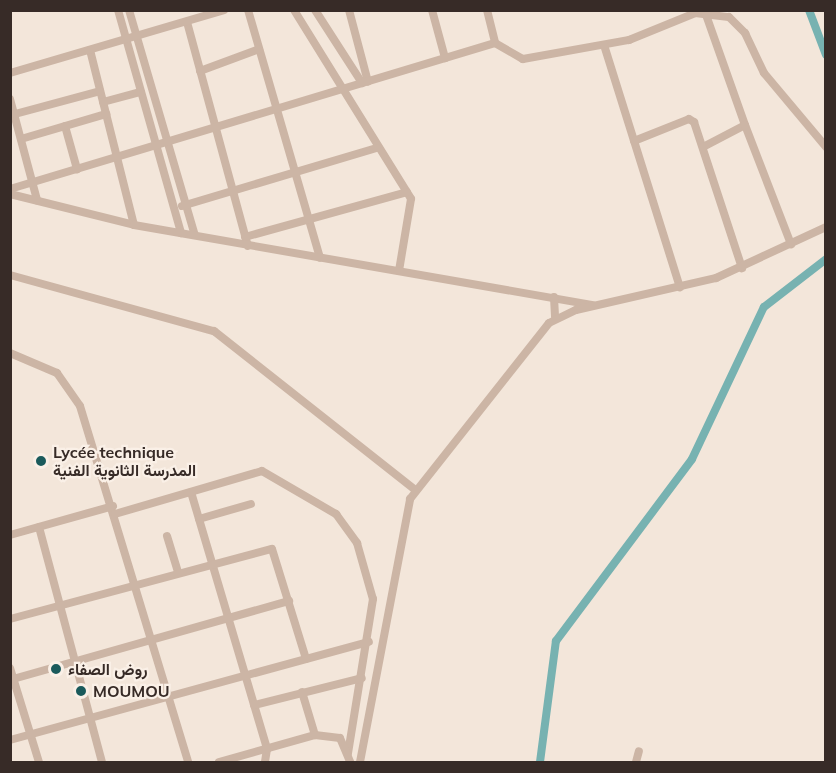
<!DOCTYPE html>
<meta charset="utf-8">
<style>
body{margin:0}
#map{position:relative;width:836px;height:773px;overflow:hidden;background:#f3e6da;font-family:Mulish,Vazirmatn,sans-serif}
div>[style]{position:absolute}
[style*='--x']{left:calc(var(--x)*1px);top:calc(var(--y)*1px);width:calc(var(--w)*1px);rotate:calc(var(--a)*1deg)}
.canal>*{height:8px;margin:-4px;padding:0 4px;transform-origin:4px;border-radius:4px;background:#77b2b1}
.minor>*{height:8px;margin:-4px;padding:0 4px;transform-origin:4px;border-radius:4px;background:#ccb5a5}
.dots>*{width:16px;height:16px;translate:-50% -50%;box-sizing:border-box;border:3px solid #faf0e7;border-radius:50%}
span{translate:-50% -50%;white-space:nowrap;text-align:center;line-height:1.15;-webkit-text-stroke:4.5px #faf0e7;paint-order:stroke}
.poi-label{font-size:16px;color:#372b27;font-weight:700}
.left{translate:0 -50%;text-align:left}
.frame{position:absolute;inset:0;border:12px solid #372b27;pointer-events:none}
</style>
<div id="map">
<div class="canal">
<div style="--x:809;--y:10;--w:48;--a:69.3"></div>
<div style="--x:540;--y:762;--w:122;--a:-82.5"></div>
<div style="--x:556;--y:641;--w:227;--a:-53.2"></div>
<div style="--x:692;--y:459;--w:168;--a:-64.7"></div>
<div style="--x:764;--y:307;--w:78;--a:-37.7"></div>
</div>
<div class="minor">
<div style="--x:118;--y:10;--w:232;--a:74.2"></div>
<div style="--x:129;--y:10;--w:234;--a:73.7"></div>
<div style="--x:248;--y:10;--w:258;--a:73.8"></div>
<div style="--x:294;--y:10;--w:222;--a:58.2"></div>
<div style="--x:411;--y:199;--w:73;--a:99.5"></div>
<div style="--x:315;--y:10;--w:87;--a:57.2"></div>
<div style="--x:349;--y:10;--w:74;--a:75.2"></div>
<div style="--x:432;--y:10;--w:50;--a:74.8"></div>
<div style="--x:487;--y:10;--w:34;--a:76"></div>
<div style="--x:495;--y:43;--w:32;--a:30"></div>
<div style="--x:523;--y:59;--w:108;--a:-10.2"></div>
<div style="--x:629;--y:40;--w:71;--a:-22.2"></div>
<div style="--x:695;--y:13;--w:34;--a:7"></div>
<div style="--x:729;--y:17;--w:23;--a:45"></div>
<div style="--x:745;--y:33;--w:44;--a:64.6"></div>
<div style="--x:764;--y:73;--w:97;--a:50"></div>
<div style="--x:705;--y:12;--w:120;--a:70.5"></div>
<div style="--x:187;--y:22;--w:232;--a:74.8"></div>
<div style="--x:604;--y:45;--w:254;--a:72.6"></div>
<div style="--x:90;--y:50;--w:180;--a:75.9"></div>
<div style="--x:200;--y:71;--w:63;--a:-20.4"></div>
<div style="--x:10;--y:73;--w:223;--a:-16.4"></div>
<div style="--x:10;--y:99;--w:105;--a:75"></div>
<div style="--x:103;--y:102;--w:39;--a:-15"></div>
<div style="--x:15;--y:114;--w:88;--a:-15.1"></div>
<div style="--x:65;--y:126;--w:45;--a:74.4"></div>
<div style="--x:21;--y:139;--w:89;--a:-16.4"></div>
<div style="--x:634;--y:141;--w:59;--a:-21.8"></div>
<div style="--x:689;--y:119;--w:6;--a:31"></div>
<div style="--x:694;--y:122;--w:154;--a:71.8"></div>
<div style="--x:703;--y:147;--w:47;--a:-27.6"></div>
<div style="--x:745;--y:125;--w:128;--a:68.9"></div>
<div style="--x:10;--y:189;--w:506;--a:-16.75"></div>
<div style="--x:10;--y:194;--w:128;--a:14"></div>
<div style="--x:134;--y:225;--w:466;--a:9.9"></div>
<div style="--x:182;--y:206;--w:203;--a:-16.6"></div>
<div style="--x:245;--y:237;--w:168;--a:-15.5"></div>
<div style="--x:10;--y:275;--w:212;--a:15.4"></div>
<div style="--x:214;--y:331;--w:256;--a:38.3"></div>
<div style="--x:554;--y:297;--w:20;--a:87"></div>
<div style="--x:10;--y:353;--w:51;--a:23.1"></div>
<div style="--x:57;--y:373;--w:40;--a:55.1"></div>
<div style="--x:80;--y:406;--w:372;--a:73.1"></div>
<div style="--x:191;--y:492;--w:268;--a:73.5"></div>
<div style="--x:267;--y:749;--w:13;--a:99"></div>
<div style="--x:115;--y:514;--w:153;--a:-16.3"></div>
<div style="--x:262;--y:471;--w:86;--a:30.2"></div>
<div style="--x:336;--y:514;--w:36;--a:54"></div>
<div style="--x:357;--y:543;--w:58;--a:74.1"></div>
<div style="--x:373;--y:599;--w:157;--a:99.2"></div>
<div style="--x:199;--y:519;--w:54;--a:-16.1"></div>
<div style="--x:39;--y:527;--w:243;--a:75"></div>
<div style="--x:10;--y:535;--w:107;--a:-15.7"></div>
<div style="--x:167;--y:536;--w:38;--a:73"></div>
<div style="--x:10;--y:619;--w:271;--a:-15"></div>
<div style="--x:272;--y:549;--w:115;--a:72.8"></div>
<div style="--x:10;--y:668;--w:98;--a:72.9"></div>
<div style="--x:13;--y:679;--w:287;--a:-15.8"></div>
<div style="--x:302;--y:692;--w:45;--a:73.2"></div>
<div style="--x:254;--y:705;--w:111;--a:-14"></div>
<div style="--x:10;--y:740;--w:372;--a:-15.3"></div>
<div style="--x:219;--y:762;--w:100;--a:-15.7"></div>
<div style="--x:315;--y:735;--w:25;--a:7"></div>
<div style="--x:340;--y:738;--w:26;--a:67"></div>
<div style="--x:360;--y:762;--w:268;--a:-79.2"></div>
<div style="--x:410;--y:499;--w:224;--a:-51.7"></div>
<div style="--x:549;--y:323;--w:30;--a:-26"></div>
<div style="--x:576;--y:310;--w:144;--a:-12.9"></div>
<div style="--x:716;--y:278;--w:121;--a:-24.9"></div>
<div style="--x:636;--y:762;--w:11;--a:-75"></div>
</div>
<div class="dots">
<div style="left:41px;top:461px;background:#1a5a5b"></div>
<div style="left:56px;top:669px;background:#1a5a5b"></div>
<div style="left:81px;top:691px;background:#1a5a5b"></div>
</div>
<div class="poi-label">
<span class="left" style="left:53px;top:461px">Lycée technique<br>المدرسة الثانوية الفنية</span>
<span class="left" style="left:68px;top:669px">روض الصفاء</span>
<span class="left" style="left:93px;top:691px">MOUMOU</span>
</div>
<div class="frame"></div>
</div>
